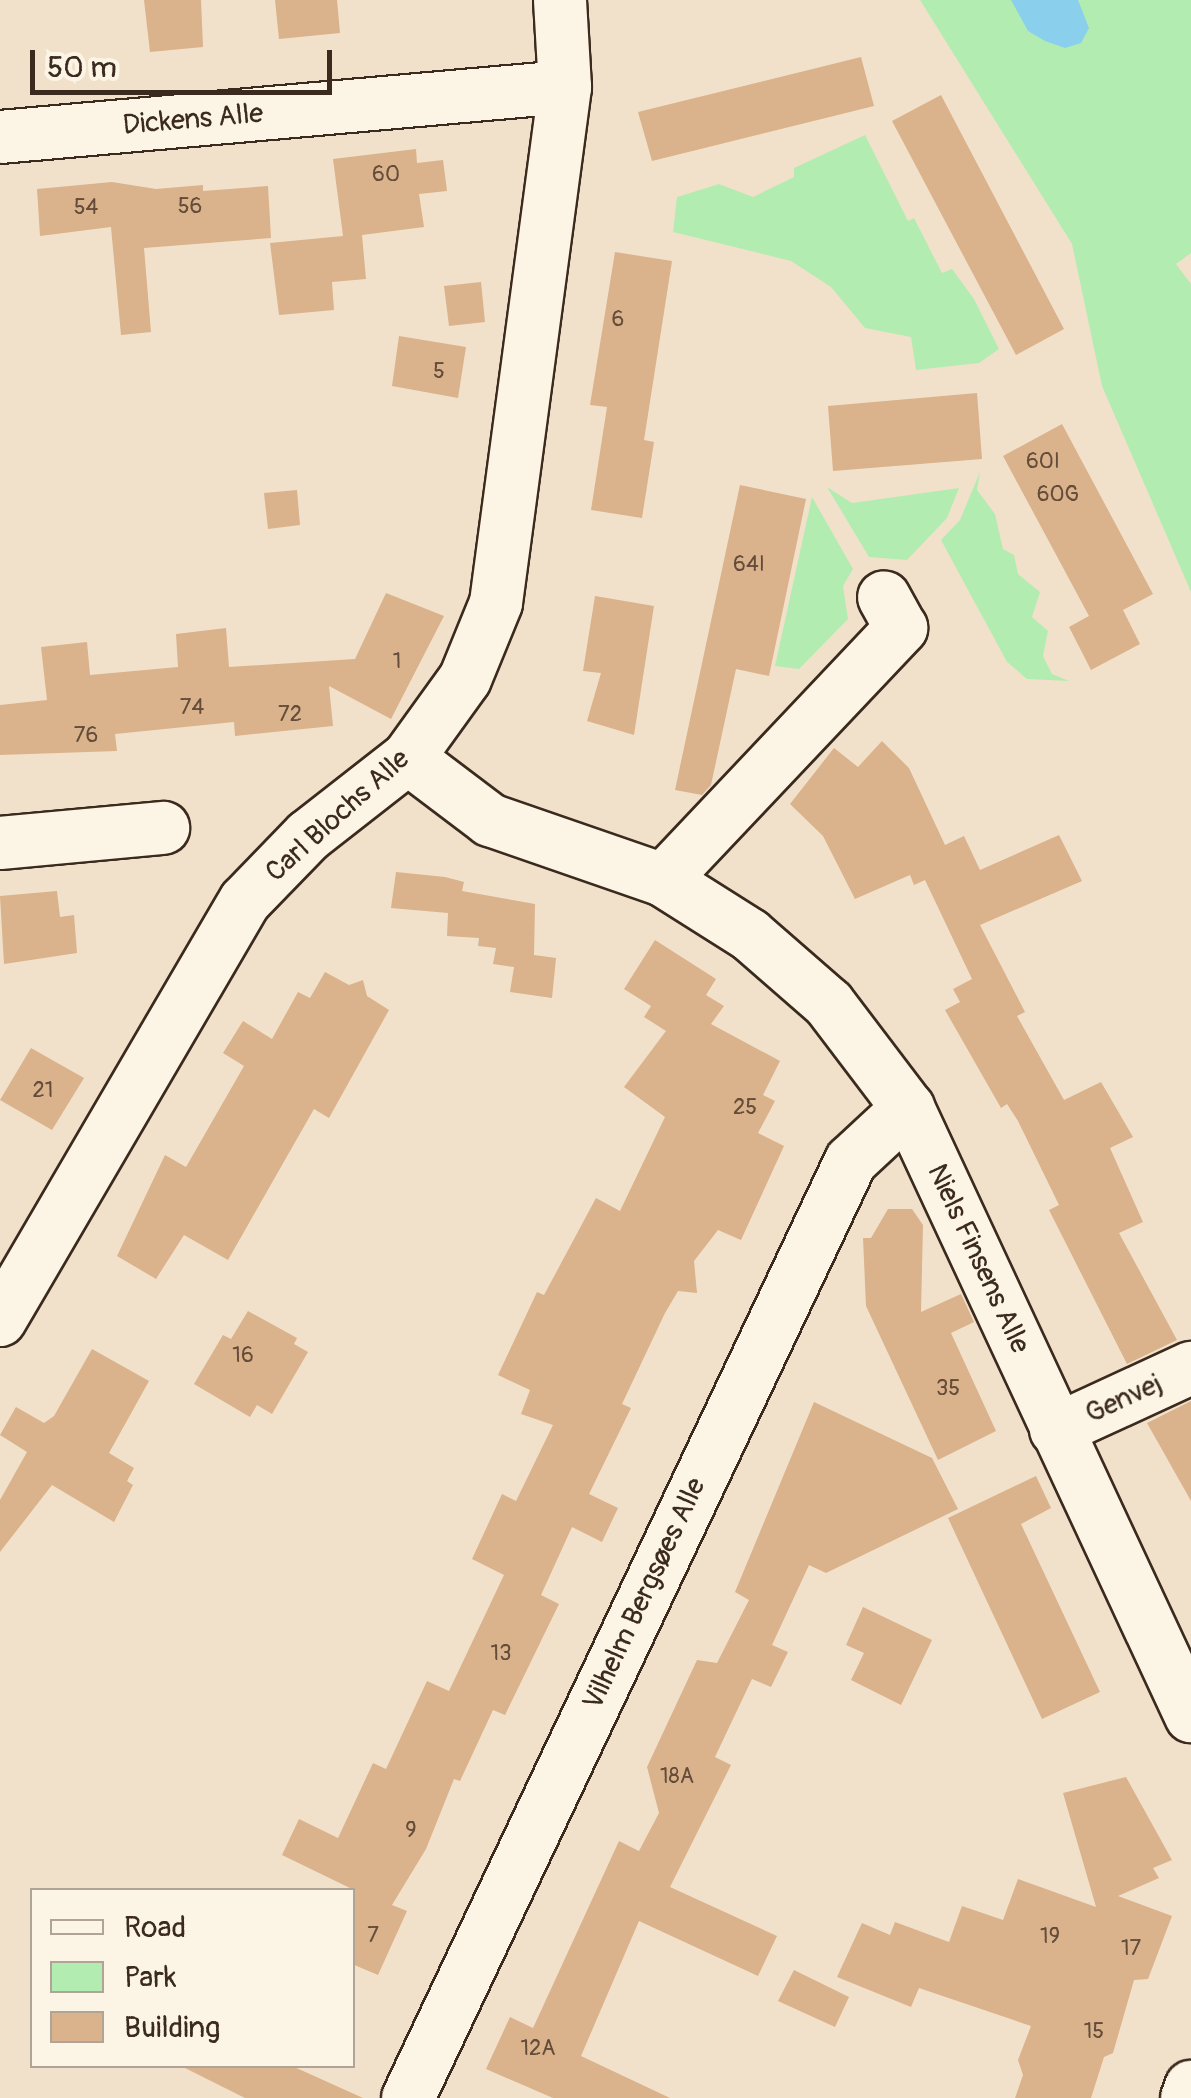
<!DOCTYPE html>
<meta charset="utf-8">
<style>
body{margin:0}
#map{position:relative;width:1191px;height:2098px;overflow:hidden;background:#f2e1ca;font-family:Pangolin,sans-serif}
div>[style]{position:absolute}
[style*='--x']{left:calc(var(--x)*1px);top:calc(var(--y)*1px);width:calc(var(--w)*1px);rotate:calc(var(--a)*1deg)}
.green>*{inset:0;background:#b3ecb0}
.water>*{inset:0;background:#8acfec}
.building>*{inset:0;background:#dab28b}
.roads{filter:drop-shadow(2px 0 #3b2a1e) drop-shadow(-2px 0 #3b2a1e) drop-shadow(0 2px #3b2a1e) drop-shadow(0 -2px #3b2a1e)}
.minor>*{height:52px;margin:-26px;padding:0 26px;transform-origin:26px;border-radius:26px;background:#fcf5e5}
span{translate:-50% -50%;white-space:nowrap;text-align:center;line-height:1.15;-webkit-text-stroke:10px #fcf5e5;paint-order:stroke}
.number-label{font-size:22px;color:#634c39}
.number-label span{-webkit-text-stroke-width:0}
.street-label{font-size:28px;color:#3b2a1e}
.legend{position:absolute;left:30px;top:1888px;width:325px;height:180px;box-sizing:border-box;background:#fcf5e5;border:2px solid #afa495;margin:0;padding:12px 18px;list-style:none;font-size:30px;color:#3b2a1e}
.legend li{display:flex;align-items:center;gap:20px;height:50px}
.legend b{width:50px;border:2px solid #afa495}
.scale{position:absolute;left:30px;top:50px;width:302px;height:45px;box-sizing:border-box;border:5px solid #3b2a1e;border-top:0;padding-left:12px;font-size:30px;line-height:35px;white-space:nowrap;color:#3b2a1e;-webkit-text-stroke:8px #fcf5e5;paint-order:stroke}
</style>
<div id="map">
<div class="green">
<div style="clip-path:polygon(920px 0,1191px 0,1191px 253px,1176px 264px,1191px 284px,1191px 592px,1102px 386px,1072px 244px)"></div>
<div style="clip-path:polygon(865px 135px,908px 221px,914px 218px,942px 273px,952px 269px,974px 299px,999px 349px,979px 363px,916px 370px,911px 337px,865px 328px,831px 287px,791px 261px,673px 232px,677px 197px,719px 184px,753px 197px,794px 177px,794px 168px)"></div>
<div style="clip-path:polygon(980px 472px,977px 490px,995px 514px,1003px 549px,1014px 555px,1018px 574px,1040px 592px,1032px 617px,1048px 631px,1043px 656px,1052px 674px,1069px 681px,1027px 679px,1007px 662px,941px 540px,960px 520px)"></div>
<div style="clip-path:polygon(827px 487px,852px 503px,959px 488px,947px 518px,907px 560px,869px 557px)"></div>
<div style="clip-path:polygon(812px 497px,853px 569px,843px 586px,848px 619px,799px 669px,775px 666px)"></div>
</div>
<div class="water">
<div style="clip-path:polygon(1011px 0,1078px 0,1089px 28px,1081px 43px,1065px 48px,1045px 41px,1028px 31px)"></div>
</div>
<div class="building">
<div style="clip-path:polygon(144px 0,201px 0,203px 47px,150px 52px)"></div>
<div style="clip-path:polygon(275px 0,337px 0,340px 33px,279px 39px)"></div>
<div style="clip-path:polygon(861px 57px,874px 106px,652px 161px,638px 112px)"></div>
<div style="clip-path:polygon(941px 95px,1064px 329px,1016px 355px,892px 121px)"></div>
<div style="clip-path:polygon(416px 149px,417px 163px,443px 160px,447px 191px,419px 194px,424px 227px,362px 235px,366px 279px,332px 282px,334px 310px,279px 315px,270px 243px,343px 236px,333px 159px)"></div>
<div style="clip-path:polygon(112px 182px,156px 189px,203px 185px,203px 191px,268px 186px,271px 238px,144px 248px,151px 332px,121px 335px,111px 227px,40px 236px,37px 189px)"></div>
<div style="clip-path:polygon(615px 252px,672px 261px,644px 440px,654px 442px,642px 518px,591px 510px,607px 407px,590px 405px)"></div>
<div style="clip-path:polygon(481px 282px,485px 322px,449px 326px,444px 286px)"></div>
<div style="clip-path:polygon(399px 336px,466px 347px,458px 398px,392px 386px)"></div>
<div style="clip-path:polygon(977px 393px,982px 459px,833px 471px,828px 406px)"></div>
<div style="clip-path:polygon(1062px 424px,1153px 594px,1123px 610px,1140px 644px,1091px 670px,1069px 627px,1089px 616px,1003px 456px)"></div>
<div style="clip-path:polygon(740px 485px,806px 499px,769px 676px,736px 669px,711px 785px,702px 795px,675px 790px)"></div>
<div style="clip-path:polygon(297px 490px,300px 525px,268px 529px,264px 493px)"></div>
<div style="clip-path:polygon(386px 593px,444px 616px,391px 719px,329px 686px,333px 726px,235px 736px,234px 722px,115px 734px,117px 751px,0 755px,0 705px,47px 700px,41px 647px,87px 642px,90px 675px,178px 667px,176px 634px,226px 628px,229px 667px,355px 659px)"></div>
<div style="clip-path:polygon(595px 596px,654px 606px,634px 735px,587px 721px,601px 673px,583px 671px)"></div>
<div style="clip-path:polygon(882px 741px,909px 768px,945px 845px,964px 836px,980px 870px,1059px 835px,1082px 881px,980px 925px,1025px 1012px,1017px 1016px,1064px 1100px,1101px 1082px,1133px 1137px,1110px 1148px,1143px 1222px,1119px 1233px,1177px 1340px,1127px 1364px,1049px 1210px,1059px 1205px,1018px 1121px,1007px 1104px,1001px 1108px,945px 1010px,960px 1002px,953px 989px,972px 979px,925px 880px,914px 885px,910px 875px,855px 899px,823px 836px,790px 804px,834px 748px,858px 767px)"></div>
<div style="clip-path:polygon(396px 872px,445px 877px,464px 882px,462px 891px,535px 904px,534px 955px,556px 958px,552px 998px,510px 992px,514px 967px,493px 964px,496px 948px,478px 946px,479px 938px,447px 936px,448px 913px,391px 908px)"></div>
<div style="clip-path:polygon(57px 891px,60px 917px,74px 915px,77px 953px,4px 964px,0 896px)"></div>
<div style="clip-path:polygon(655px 940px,716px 979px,706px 995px,724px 1006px,711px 1024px,780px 1061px,763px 1095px,775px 1101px,758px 1133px,784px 1146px,741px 1240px,718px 1230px,694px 1261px,697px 1293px,678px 1291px,665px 1313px,622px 1404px,631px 1408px,589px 1494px,618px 1508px,602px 1542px,572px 1527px,541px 1595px,559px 1604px,505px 1715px,493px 1710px,460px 1781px,454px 1779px,426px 1849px,392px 1905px,407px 1911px,378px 1975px,352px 1964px,352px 1889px,282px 1855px,299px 1819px,338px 1838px,373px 1763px,386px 1769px,427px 1681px,449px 1691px,504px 1575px,472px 1559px,502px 1494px,516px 1501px,553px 1425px,521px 1414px,530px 1390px,498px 1375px,537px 1292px,544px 1295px,596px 1198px,620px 1211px,665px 1117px,624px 1087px,666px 1031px,644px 1017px,651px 1006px,624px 989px)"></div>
<div style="clip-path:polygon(325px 972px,349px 985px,363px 980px,367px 996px,389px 1010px,329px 1118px,314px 1109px,228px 1260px,184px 1235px,156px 1279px,117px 1256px,165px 1155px,186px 1167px,244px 1066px,223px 1053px,243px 1021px,272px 1039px,298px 992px,310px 998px)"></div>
<div style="clip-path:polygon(31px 1048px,84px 1078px,52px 1130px,0 1100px)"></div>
<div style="clip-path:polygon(888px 1209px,912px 1209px,923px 1225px,921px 1312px,961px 1294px,974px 1322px,951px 1333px,996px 1431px,938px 1460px,866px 1306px,863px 1238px,871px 1238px)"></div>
<div style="clip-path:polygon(248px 1311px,297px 1338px,294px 1344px,308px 1352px,272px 1414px,257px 1405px,250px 1417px,194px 1384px,223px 1335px,231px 1339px)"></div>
<div style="clip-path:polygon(92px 1349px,149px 1381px,109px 1453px,134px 1468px,127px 1481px,133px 1485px,114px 1522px,52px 1485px,0 1552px,0 1500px,27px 1452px,0 1435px,16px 1407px,44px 1423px,54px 1416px)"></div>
<div style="clip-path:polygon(1191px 1401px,1191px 1501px,1147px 1423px)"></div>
<div style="clip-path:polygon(814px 1402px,932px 1458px,958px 1509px,826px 1573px,809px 1565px,772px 1645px,788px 1652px,771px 1687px,752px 1679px,715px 1757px,731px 1765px,670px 1887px,777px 1936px,758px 1976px,639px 1921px,581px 2056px,670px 2098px,553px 2098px,486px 2069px,510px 2017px,533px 2028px,619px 1841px,639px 1851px,659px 1813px,647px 1767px,697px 1660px,717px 1663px,749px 1600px,735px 1592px)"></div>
<div style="clip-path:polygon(1036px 1476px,1051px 1508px,1021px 1524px,1100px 1692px,1042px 1719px,948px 1518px)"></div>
<div style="clip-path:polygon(863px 1607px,932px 1640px,901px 1705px,851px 1680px,864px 1653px,846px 1645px)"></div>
<div style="clip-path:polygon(1126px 1777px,1172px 1860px,1153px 1868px,1159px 1878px,1118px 1896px,1172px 1916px,1148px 1979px,1134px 1980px,1113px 2053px,1104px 2057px,1091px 2098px,1015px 2098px,1023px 2075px,1018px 2060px,1031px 2026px,919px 1988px,911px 2007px,837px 1977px,862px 1923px,890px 1935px,895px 1922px,949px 1942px,962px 1906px,1003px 1920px,1018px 1879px,1096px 1907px,1063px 1793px)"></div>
<div style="clip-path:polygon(794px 1970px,849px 1997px,835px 2027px,778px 2001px)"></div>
<div style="clip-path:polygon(181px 2066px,292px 2066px,363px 2098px,245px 2098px)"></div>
</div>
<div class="roads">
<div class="minor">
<div style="--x:0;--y:137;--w:567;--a:-5.06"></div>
<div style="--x:408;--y:758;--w:103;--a:37.1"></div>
<div style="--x:490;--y:820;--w:183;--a:19.1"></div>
<div style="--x:663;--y:880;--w:103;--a:32.3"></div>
<div style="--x:750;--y:935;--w:105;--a:41.1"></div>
<div style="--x:829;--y:1004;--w:131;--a:52.8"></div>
<div style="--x:908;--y:1108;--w:671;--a:65.04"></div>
<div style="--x:0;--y:843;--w:164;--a:-5.3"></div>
<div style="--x:663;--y:880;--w:347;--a:-46.6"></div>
<div style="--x:901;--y:628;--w:35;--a:-119"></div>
<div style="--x:0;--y:1320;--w:485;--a:-59.7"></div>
<div style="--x:245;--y:901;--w:91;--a:-45.9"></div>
<div style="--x:308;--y:836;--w:127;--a:-38"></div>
<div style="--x:408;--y:758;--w:97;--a:-54.2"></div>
<div style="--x:465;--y:679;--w:82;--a:-67.8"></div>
<div style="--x:496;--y:603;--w:521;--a:-82.38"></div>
<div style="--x:565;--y:87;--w:87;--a:-93.3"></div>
<div style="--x:1056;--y:1430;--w:149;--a:-24.7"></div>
<div style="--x:408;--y:2098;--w:1036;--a:-64.7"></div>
<div style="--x:851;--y:1161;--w:78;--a:-42.9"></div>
<div style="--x:1187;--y:2098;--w:12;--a:-70"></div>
</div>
</div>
<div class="number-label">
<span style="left:386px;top:175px">60</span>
<span style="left:190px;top:207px">56</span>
<span style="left:86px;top:208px">54</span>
<span style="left:618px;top:320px">6</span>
<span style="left:439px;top:372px">5</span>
<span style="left:1043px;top:462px">60I</span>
<span style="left:1058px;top:495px">60G</span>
<span style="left:749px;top:565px">64I</span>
<span style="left:397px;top:662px">1</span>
<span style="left:192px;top:708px">74</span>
<span style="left:290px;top:715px">72</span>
<span style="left:86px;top:736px">76</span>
<span style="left:43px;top:1091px">21</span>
<span style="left:745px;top:1108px">25</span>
<span style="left:243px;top:1356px">16</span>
<span style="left:948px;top:1389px">35</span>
<span style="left:501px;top:1654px">13</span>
<span style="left:677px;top:1777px">18A</span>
<span style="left:411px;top:1831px">9</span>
<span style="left:373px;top:1936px">7</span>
<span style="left:1050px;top:1937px">19</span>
<span style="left:1131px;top:1949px">17</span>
<span style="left:1094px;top:2032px">15</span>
<span style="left:538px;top:2049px">12A</span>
</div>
<div class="street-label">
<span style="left:193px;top:120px;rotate:-5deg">Dickens Alle</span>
<span style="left:338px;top:816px;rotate:-42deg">Carl Blochs Alle</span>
<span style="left:978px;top:1259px;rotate:65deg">Niels Finsens Alle</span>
<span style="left:1124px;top:1399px;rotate:-25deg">Genvej</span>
<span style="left:645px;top:1594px;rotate:-65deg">Vilhelm Bergsøes Alle</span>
</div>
<ul class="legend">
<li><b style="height:12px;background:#fcf5e5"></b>Road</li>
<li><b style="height:28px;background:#b3ecb0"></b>Park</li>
<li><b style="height:28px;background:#dab28b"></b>Building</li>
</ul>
<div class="scale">50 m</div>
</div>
